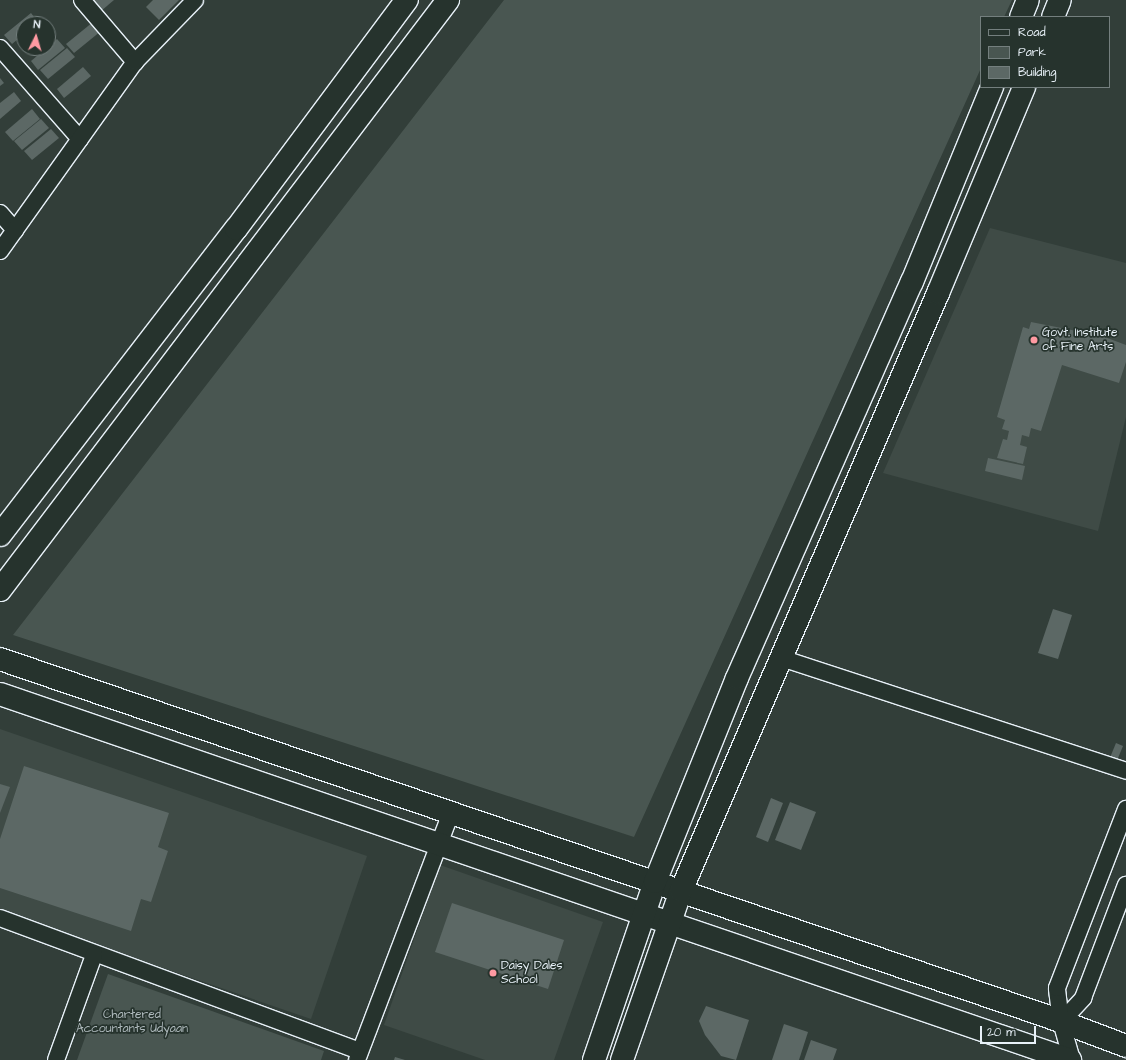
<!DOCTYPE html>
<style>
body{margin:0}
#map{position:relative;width:1126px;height:1060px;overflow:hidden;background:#323e39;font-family:"Architects Daughter",sans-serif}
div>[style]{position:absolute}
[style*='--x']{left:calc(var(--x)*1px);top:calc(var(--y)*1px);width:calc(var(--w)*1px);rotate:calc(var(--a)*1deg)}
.built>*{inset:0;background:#3f4b46}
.green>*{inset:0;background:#495651}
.building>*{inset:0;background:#5c6865}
.roads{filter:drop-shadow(1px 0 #e8f1f8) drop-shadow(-1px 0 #e8f1f8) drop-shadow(0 1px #e8f1f8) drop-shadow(0 -1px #e8f1f8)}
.street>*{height:16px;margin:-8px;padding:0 8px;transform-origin:8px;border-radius:8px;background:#26332d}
.secondary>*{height:22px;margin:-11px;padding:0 11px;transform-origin:11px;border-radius:11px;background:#26332d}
.dots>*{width:11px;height:11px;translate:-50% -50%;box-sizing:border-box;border:2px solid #26332d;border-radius:50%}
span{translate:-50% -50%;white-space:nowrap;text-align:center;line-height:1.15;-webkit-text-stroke:3.5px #26332d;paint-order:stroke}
.poi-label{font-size:12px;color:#e8f1f8}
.left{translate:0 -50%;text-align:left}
.park-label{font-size:12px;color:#b0bbbe}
.legend{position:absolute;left:980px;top:16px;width:130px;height:72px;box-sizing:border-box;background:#26332d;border:1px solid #747f7e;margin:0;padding:5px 7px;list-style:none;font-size:12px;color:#e8f1f8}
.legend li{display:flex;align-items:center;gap:8px;height:20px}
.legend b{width:20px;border:1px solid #747f7e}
.north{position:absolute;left:16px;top:16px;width:40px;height:40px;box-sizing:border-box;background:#26332d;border:1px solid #747f7e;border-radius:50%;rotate:5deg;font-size:11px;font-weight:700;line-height:16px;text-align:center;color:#e8f1f8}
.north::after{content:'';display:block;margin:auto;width:14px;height:18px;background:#ff9aa2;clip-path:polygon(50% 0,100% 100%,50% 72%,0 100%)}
.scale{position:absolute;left:980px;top:1026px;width:56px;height:18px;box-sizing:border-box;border:2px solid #e8f1f8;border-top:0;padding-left:5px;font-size:12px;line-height:14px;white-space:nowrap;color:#e8f1f8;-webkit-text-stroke:3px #26332d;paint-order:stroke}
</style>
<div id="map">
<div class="built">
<div style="clip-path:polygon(990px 228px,1126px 263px,1126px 417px,1098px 531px,883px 473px)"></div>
<div style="clip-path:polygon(0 729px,367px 856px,311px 1019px,0 912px)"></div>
<div style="clip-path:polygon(440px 865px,603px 922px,554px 1060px,485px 1060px,384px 1025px)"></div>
</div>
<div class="green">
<div style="clip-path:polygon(504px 0,1012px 0,1004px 17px,981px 17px,981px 68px,634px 837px,13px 635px)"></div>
<div style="clip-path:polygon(108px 974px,324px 1051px,321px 1060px,77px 1060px)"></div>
</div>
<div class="building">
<div style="clip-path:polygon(95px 0,114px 0,101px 11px,93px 2px)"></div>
<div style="clip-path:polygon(153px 0,179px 0,159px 20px,146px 7px)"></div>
<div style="clip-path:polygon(31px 13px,38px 22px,24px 24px,24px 34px,12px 44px,4px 35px)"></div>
<div style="clip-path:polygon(93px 22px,101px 31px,74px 53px,66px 44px)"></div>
<div style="clip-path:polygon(57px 39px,65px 48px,38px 70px,31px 61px)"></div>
<div style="clip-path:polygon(67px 48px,75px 57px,48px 79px,40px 70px)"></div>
<div style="clip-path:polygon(83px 67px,91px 76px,64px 98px,57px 89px)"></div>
<div style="clip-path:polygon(0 78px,4px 83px,0 86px)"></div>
<div style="clip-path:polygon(14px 92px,21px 101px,0 119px,0 103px)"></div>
<div style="clip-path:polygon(32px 109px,40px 119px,13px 141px,5px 132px)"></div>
<div style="clip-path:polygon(41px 119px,49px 128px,22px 150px,14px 141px)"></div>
<div style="clip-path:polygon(51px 129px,59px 138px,32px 160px,24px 151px)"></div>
<div style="clip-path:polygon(1031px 322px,1102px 336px,1126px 345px,1126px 362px,1119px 383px,1062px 365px,1041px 431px,1031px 428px,1029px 437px,1022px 435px,1020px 445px,1027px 447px,1023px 464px,997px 458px,1003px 439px,1007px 440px,1009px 431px,1002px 429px,1005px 420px,997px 417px,1023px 327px,1029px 329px)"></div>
<div style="clip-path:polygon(988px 458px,1025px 466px,1022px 480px,985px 471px)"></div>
<div style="clip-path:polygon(1053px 609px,1072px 615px,1058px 659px,1038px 653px)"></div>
<div style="clip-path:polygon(1116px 743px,1123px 746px,1116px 763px,1109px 760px)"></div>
<div style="clip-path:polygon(24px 766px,169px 813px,158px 847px,168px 851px,151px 902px,141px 899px,131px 931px,0 888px,0 839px)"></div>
<div style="clip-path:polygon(0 784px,10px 787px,0 813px)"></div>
<div style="clip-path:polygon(771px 798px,783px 803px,768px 842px,756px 837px)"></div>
<div style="clip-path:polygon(790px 802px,816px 812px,801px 850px,775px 840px)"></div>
<div style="clip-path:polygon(452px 903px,564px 940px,548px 989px,435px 952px)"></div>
<div style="clip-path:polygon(706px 1006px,749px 1020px,736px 1060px,721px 1056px,705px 1035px,699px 1021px)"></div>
<div style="clip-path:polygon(784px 1024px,808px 1032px,799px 1060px,772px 1060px)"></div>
<div style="clip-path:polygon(811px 1040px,837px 1049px,833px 1060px,804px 1060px)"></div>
<div style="clip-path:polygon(395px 1057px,405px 1060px,394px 1060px)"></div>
</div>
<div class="roads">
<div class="street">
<div style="--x:82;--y:0;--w:82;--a:49.5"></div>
<div style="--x:0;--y:48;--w:121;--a:48.7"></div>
<div style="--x:0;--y:213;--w:23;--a:49"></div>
<div style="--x:0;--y:251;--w:232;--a:-54.5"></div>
<div style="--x:135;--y:62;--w:86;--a:-45.9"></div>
<div style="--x:781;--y:658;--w:363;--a:18.1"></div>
<div style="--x:0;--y:918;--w:383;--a:20.3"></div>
<div style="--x:1061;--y:1022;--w:33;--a:-47"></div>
<div style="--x:1083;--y:998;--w:121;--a:-69.2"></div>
<div style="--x:56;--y:1060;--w:112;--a:-70.1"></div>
<div style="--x:357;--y:1060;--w:265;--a:-69.2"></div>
<div style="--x:1072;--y:1060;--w:40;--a:-106"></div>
<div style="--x:1061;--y:1022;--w:34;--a:-97"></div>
<div style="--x:1057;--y:988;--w:192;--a:-68.9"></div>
</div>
<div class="secondary">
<div style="--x:1021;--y:17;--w:18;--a:-68"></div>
<div style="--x:1053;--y:17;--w:18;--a:-68"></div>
<div style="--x:0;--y:535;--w:386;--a:-52.4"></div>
<div style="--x:236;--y:229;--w:286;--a:-53.3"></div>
<div style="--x:0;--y:590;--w:741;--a:-52.79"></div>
<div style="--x:0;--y:659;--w:1108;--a:18.84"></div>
<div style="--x:1049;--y:1017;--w:82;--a:20.6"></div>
<div style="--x:0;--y:694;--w:1131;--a:18.88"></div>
<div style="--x:594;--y:1060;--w:188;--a:-71.1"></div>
<div style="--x:655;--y:882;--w:220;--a:-68.1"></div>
<div style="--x:737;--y:678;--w:433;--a:-66.2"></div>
<div style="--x:912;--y:282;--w:211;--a:-67.7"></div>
<div style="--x:622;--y:1060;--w:179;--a:-70.8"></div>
<div style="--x:681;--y:891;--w:651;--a:-66.74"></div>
<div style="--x:938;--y:293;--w:223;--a:-67.3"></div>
</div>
</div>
<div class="dots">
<div style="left:1034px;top:340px;background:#ff9aa2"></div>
<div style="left:493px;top:973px;background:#ff9aa2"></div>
</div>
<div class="poi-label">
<span class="left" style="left:1042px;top:340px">Govt. Institute<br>of Fine Arts</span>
<span class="left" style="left:501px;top:973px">Daisy Dales<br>School</span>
</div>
<div class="park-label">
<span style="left:132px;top:1022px">Chartered<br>Accountants Udyaan</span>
</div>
<ul class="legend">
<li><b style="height:5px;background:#26332d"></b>Road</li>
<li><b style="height:11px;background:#495651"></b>Park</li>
<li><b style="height:11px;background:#5c6865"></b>Building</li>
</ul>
<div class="north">N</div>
<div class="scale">20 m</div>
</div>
